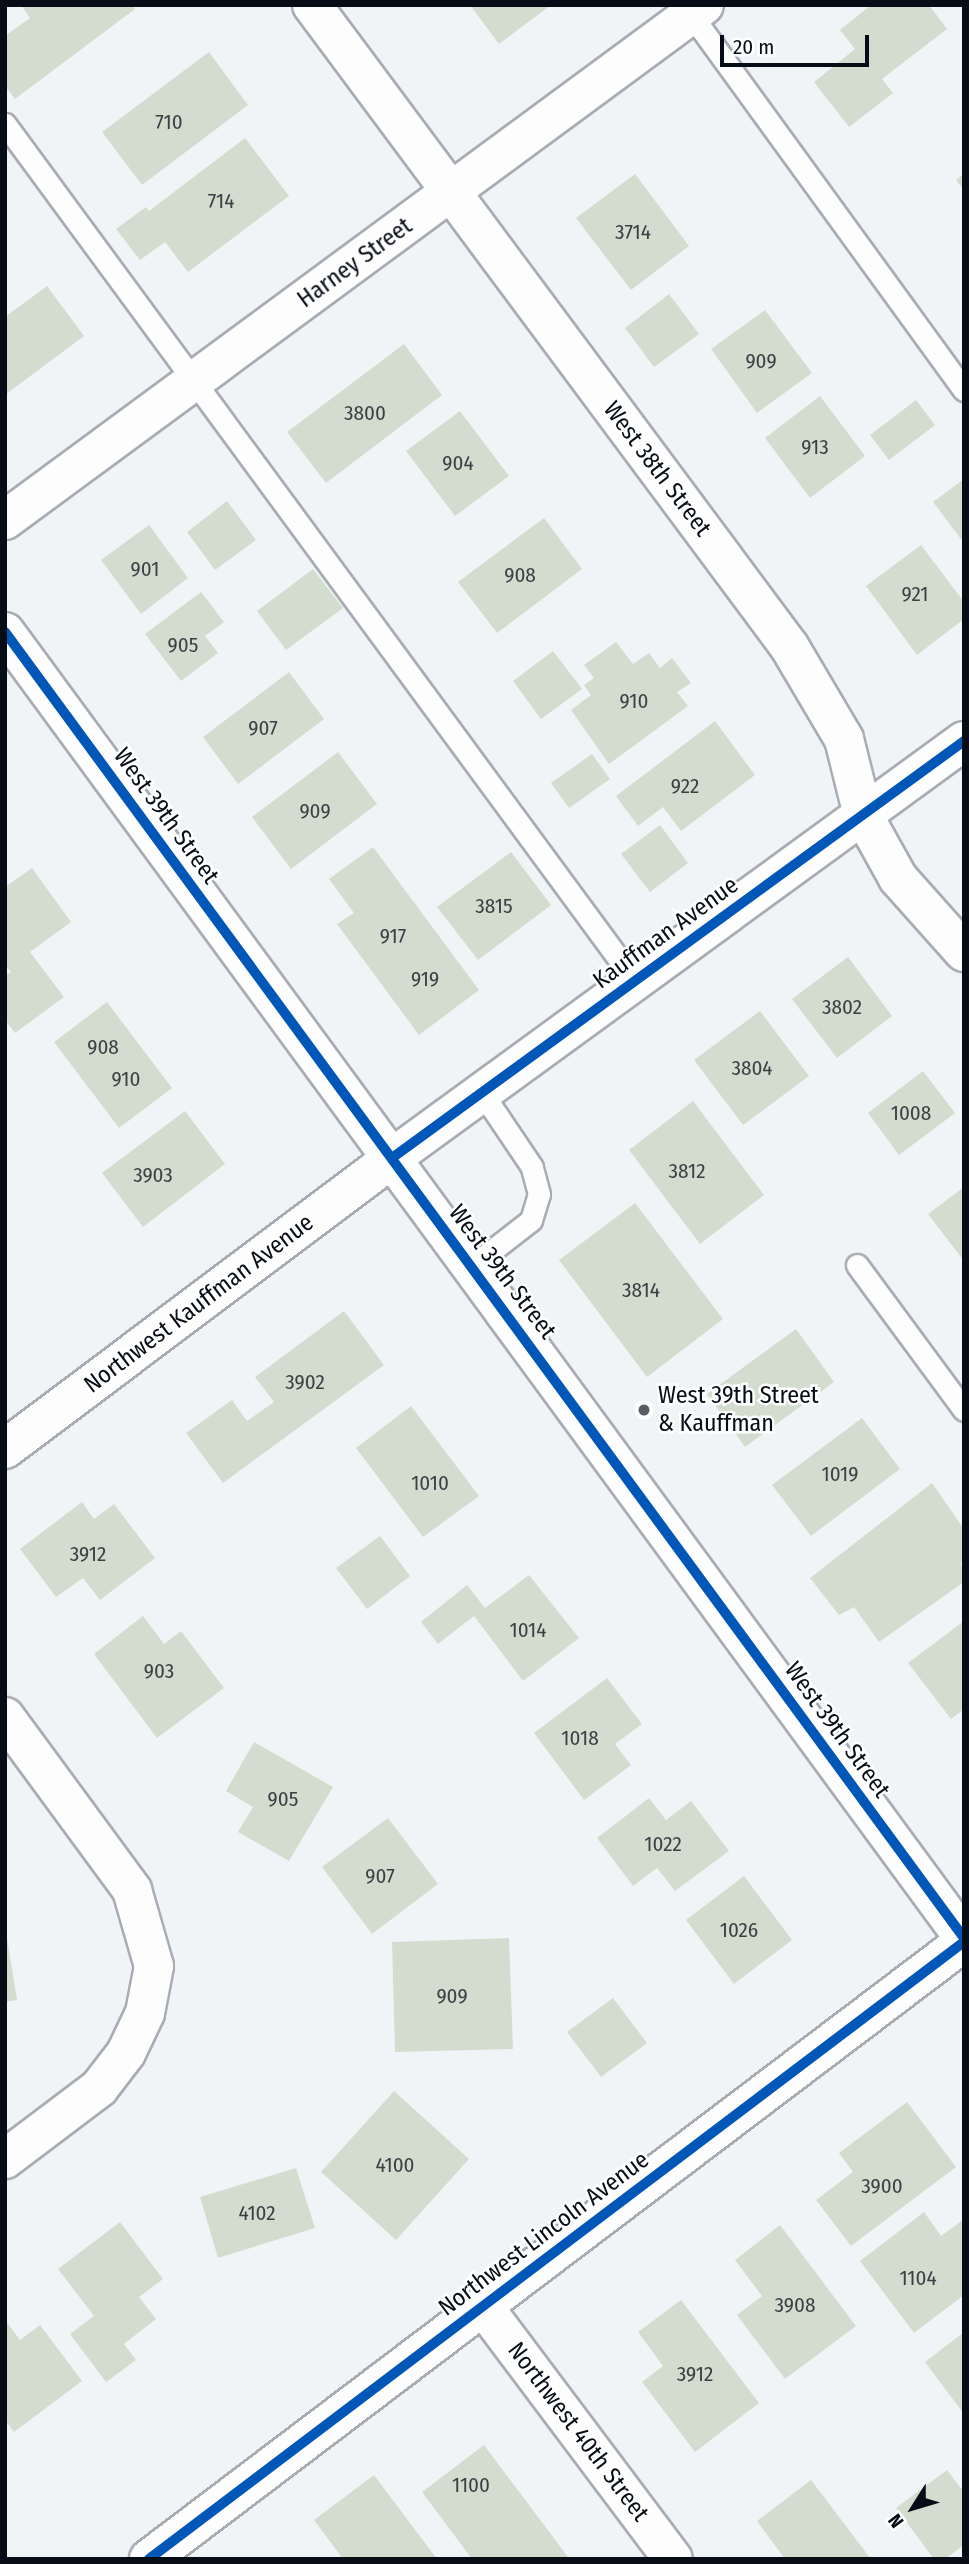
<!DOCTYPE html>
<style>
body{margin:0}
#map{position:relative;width:969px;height:2564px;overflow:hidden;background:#f1f4f7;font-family:"Fira Sans Condensed",sans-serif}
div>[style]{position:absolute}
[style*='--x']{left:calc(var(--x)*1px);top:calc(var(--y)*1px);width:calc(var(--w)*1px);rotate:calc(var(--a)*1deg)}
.building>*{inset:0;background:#d3ddcf}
.roads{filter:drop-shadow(2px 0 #a8acb3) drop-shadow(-2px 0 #a8acb3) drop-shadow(0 2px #a8acb3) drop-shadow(0 -2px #a8acb3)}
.lane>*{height:21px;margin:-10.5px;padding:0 10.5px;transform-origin:10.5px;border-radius:10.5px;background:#fdfdfe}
.street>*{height:38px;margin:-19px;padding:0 19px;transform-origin:19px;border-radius:19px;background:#fdfdfe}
.secondary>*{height:38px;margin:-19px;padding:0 19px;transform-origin:19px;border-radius:19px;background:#fdfdfe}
.cycleway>*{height:10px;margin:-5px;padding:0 5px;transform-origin:5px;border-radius:5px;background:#0057b8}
.dots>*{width:19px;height:19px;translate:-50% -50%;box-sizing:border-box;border:4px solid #fff;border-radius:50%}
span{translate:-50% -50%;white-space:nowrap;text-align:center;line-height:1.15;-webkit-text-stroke:5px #fff;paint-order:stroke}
.number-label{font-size:21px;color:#3a4145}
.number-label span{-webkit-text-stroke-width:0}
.street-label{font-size:24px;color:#070d17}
.poi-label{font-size:24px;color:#070d17}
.left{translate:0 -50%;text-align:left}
.frame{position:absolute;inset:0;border:7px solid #070d17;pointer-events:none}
.north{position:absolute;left:878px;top:2473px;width:70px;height:70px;-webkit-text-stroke:5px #fff;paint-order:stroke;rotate:233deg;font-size:19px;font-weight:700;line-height:28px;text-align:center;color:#070d17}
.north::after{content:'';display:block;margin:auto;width:24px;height:32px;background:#070d17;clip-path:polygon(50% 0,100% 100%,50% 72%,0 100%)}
.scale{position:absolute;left:720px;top:35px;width:149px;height:32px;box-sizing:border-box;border:4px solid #070d17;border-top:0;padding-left:9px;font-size:21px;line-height:24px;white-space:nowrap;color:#070d17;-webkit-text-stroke:5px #fff;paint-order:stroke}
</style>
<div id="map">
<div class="building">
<div style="clip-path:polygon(21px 5px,132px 5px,135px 9px,15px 99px,5px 86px,5px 36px,30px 18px)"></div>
<div style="clip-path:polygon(470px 5px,551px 5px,499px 44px)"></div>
<div style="clip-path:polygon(871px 5px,929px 5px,947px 29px,882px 79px,893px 93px,849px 127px,814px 82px,855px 49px,840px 30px)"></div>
<div style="clip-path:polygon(209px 52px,248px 105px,142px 185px,102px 132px)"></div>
<div style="clip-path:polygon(245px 138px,289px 196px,188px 272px,165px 242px,140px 260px,116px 229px,146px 207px,149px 211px)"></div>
<div style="clip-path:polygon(635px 174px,689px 246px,631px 290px,576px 218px)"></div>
<div style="clip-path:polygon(964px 174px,964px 190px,956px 180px)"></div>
<div style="clip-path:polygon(47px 286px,84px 336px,5px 395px,5px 317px)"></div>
<div style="clip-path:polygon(669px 294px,699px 334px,654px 367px,625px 328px)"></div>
<div style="clip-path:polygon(765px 310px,812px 373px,757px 413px,711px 349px)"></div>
<div style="clip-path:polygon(404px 344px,442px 395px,326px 483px,287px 432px)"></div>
<div style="clip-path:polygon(820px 396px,865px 456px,810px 498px,765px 438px)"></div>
<div style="clip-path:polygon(916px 400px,935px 425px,889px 460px,870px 435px)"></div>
<div style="clip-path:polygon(460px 411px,509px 476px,455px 516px,406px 451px)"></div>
<div style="clip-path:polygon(964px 479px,964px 543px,933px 502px)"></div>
<div style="clip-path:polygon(227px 501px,256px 540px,215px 570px,187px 532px)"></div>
<div style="clip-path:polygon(544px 518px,582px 569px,497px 633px,458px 582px)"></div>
<div style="clip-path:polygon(149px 525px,188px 578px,141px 614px,101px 560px)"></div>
<div style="clip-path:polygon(921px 545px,964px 602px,964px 619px,917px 655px,866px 586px)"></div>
<div style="clip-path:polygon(313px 569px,343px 608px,286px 650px,257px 611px)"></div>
<div style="clip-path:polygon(201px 592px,224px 622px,205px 636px,218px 653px,181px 681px,145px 634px)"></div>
<div style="clip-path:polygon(616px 642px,633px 664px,649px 653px,660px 668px,672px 658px,691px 683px,677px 692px,688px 706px,609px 764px,571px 710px,591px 695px,584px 685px,594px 678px,584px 665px)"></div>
<div style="clip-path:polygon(553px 651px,582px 689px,541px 719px,513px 681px)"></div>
<div style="clip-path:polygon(289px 672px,324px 719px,238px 784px,203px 737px)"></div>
<div style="clip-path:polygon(715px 721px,755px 775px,681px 831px,663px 807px,638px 826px,616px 796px)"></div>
<div style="clip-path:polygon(338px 752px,377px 804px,291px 869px,252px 817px)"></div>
<div style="clip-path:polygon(592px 754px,610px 779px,569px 808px,551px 783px)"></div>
<div style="clip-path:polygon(660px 825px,688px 863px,650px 892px,621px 854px)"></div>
<div style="clip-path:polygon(373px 847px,479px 990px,419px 1035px,337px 924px,354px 913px,329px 879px)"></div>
<div style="clip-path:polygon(511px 852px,551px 905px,478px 960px,437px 907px)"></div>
<div style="clip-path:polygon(32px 868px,71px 922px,30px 952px,64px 997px,15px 1033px,5px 1020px,5px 976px,11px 972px,5px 965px,5px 887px)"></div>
<div style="clip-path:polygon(848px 957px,892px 1016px,837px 1058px,792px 999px)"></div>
<div style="clip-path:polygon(107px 1002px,172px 1088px,119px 1128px,54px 1042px)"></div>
<div style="clip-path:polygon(760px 1011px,809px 1076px,743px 1125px,694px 1060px)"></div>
<div style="clip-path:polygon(923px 1071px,955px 1113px,899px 1155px,868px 1113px)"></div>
<div style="clip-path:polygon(693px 1101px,764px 1195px,700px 1244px,629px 1150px)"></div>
<div style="clip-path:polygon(185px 1111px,225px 1164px,143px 1227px,102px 1173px)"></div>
<div style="clip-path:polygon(964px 1187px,964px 1261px,928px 1214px)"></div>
<div style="clip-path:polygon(635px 1203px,723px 1319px,647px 1377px,559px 1260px)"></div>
<div style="clip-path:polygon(344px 1311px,384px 1365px,223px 1483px,186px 1433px,232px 1400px,247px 1421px,274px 1402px,255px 1377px)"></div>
<div style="clip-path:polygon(796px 1329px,834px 1382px,745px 1447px,707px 1394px)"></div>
<div style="clip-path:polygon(411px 1406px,479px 1496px,423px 1537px,356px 1448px)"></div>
<div style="clip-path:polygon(862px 1418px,900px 1469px,811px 1536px,772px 1485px)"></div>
<div style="clip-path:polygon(932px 1483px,964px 1529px,964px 1560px,961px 1562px,964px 1582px,879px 1642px,854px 1607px,839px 1615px,810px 1578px)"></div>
<div style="clip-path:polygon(82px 1502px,94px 1519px,114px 1504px,155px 1558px,100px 1600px,83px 1578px,56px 1597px,20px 1549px)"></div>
<div style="clip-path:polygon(380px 1536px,410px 1576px,367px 1609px,336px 1568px)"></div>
<div style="clip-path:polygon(529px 1575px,579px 1638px,523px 1681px,474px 1616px,438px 1644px,421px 1622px,467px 1585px,485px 1608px)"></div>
<div style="clip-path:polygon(143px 1616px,164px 1644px,181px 1631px,224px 1688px,157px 1738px,94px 1654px)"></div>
<div style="clip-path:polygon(964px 1621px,964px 1709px,951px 1719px,908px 1663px)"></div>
<div style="clip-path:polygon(607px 1678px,642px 1724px,615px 1744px,631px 1765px,584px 1800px,534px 1733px)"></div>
<div style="clip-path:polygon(254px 1742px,333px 1787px,289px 1861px,238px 1832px,253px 1807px,226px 1791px)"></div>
<div style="clip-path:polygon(649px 1798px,666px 1820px,691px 1801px,729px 1851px,675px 1891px,657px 1868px,633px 1886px,597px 1838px)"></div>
<div style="clip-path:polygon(388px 1818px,438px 1884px,372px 1934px,322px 1867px)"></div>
<div style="clip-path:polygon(744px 1876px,792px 1940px,734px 1984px,686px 1920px)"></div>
<div style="clip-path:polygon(7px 1938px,17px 2000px,5px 2002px,5px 1939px)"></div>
<div style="clip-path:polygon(509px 1938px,513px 2049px,395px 2052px,392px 1942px)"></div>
<div style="clip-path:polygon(613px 1998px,647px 2043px,601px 2077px,567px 2032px)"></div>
<div style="clip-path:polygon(394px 2091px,469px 2159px,396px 2240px,321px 2172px)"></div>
<div style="clip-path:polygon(907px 2102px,956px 2167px,851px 2246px,816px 2200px,853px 2172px,839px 2153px)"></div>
<div style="clip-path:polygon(296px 2168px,315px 2228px,218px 2258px,200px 2197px)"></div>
<div style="clip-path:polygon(924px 2212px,941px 2236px,964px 2219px,964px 2295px,914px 2333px,860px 2261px)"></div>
<div style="clip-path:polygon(120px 2222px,163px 2279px,139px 2297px,156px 2319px,124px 2344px,136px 2360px,106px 2382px,70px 2334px,94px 2316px,58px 2269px)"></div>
<div style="clip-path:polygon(780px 2225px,856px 2326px,785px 2379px,737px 2315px,762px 2296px,735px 2260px)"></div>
<div style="clip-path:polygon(681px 2300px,759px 2403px,695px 2452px,642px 2382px,663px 2366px,638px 2332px)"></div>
<div style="clip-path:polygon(5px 2320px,20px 2340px,40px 2325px,82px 2381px,14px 2432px,5px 2420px)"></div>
<div style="clip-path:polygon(964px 2332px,964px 2414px,925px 2362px)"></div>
<div style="clip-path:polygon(484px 2445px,568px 2557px,565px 2559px,472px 2559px,422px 2492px)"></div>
<div style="clip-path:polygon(947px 2470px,964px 2492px,964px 2545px,945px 2559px,934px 2559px,896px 2508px)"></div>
<div style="clip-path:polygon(374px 2475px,437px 2559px,343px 2559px,314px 2520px)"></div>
<div style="clip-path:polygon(811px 2480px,871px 2559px,785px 2559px,757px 2521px)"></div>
</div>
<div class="roads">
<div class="lane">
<div style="--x:687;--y:9;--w:471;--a:54"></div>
<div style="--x:5;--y:124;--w:1064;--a:53.68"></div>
<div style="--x:857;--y:1265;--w:180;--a:53.6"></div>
<div style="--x:472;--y:1266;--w:75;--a:-37.9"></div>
<div style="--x:531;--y:1220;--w:27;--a:-73"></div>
<div style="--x:539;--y:1194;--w:28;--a:-105"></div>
<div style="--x:532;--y:1167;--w:89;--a:-124"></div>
</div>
<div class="street">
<div style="--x:312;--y:5;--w:799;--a:53.35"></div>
<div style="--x:789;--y:646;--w:108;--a:59.4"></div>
<div style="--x:844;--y:739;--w:78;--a:76"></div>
<div style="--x:863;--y:815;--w:72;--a:60.9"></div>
<div style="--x:898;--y:878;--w:99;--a:48.3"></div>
<div style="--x:5;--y:520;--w:868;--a:-36.38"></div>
<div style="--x:5;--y:1449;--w:484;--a:-36.9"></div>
<div style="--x:5;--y:1717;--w:215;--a:53.7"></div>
<div style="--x:132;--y:1890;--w:79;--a:73.9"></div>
<div style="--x:154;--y:1966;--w:48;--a:100.8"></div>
<div style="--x:145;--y:2013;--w:44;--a:115.4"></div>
<div style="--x:126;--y:2053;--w:44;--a:127.6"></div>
<div style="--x:99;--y:2088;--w:118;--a:142.9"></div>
<div style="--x:483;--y:2306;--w:316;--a:53.1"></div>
</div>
<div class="secondary">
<div style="--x:5;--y:632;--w:1620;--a:53.71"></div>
<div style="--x:392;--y:1158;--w:708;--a:-36.09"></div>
<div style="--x:149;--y:2559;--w:1022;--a:-37.13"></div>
</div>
</div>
<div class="cycleway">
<div style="--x:5;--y:632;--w:1620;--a:53.71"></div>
<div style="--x:392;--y:1158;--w:708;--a:-36.09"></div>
<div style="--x:149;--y:2559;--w:1022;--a:-37.13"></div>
</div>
<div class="dots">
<div style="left:644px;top:1410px;background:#595e65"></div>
</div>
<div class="number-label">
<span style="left:169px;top:122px">710</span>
<span style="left:221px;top:201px">714</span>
<span style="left:633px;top:232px">3714</span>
<span style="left:761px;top:361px">909</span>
<span style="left:365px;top:413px">3800</span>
<span style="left:815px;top:447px">913</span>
<span style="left:458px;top:463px">904</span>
<span style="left:145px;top:569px">901</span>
<span style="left:520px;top:575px">908</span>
<span style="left:915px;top:594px">921</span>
<span style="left:183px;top:645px">905</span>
<span style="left:634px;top:701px">910</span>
<span style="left:263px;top:728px">907</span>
<span style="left:685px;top:786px">922</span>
<span style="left:315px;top:811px">909</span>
<span style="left:494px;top:906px">3815</span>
<span style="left:393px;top:936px">917</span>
<span style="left:425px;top:979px">919</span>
<span style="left:842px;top:1007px">3802</span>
<span style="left:103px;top:1047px">908</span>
<span style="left:752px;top:1068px">3804</span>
<span style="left:126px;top:1079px">910</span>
<span style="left:911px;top:1113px">1008</span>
<span style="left:687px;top:1171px">3812</span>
<span style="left:153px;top:1175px">3903</span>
<span style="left:641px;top:1290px">3814</span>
<span style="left:305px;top:1382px">3902</span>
<span style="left:840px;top:1474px">1019</span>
<span style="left:430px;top:1483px">1010</span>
<span style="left:88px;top:1554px">3912</span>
<span style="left:528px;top:1630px">1014</span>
<span style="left:159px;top:1671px">903</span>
<span style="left:580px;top:1738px">1018</span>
<span style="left:283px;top:1799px">905</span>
<span style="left:663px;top:1844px">1022</span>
<span style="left:380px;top:1876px">907</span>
<span style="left:739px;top:1930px">1026</span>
<span style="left:452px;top:1996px">909</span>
<span style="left:395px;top:2165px">4100</span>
<span style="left:882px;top:2186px">3900</span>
<span style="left:257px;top:2213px">4102</span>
<span style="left:918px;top:2278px">1104</span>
<span style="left:795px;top:2305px">3908</span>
<span style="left:695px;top:2374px">3912</span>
<span style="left:471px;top:2485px">1100</span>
</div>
<div class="street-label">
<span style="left:355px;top:263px;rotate:-36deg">Harney Street</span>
<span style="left:657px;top:469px;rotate:53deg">West 38th Street</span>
<span style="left:166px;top:816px;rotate:54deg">West 39th Street</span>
<span style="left:666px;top:933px;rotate:-36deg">Kauffman Avenue</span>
<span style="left:502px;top:1272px;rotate:53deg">West 39th Street</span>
<span style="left:199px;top:1304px;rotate:-37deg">Northwest Kauffman Avenue</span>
<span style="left:837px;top:1730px;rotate:54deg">West 39th Street</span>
<span style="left:544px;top:2234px;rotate:-37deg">Northwest Lincoln Avenue</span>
<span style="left:578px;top:2432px;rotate:53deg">Northwest 40th Street</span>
</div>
<div class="poi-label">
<span class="left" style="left:658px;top:1410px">West 39th Street<br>&amp; Kauffman</span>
</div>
<div class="frame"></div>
<div class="north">N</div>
<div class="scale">20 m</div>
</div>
